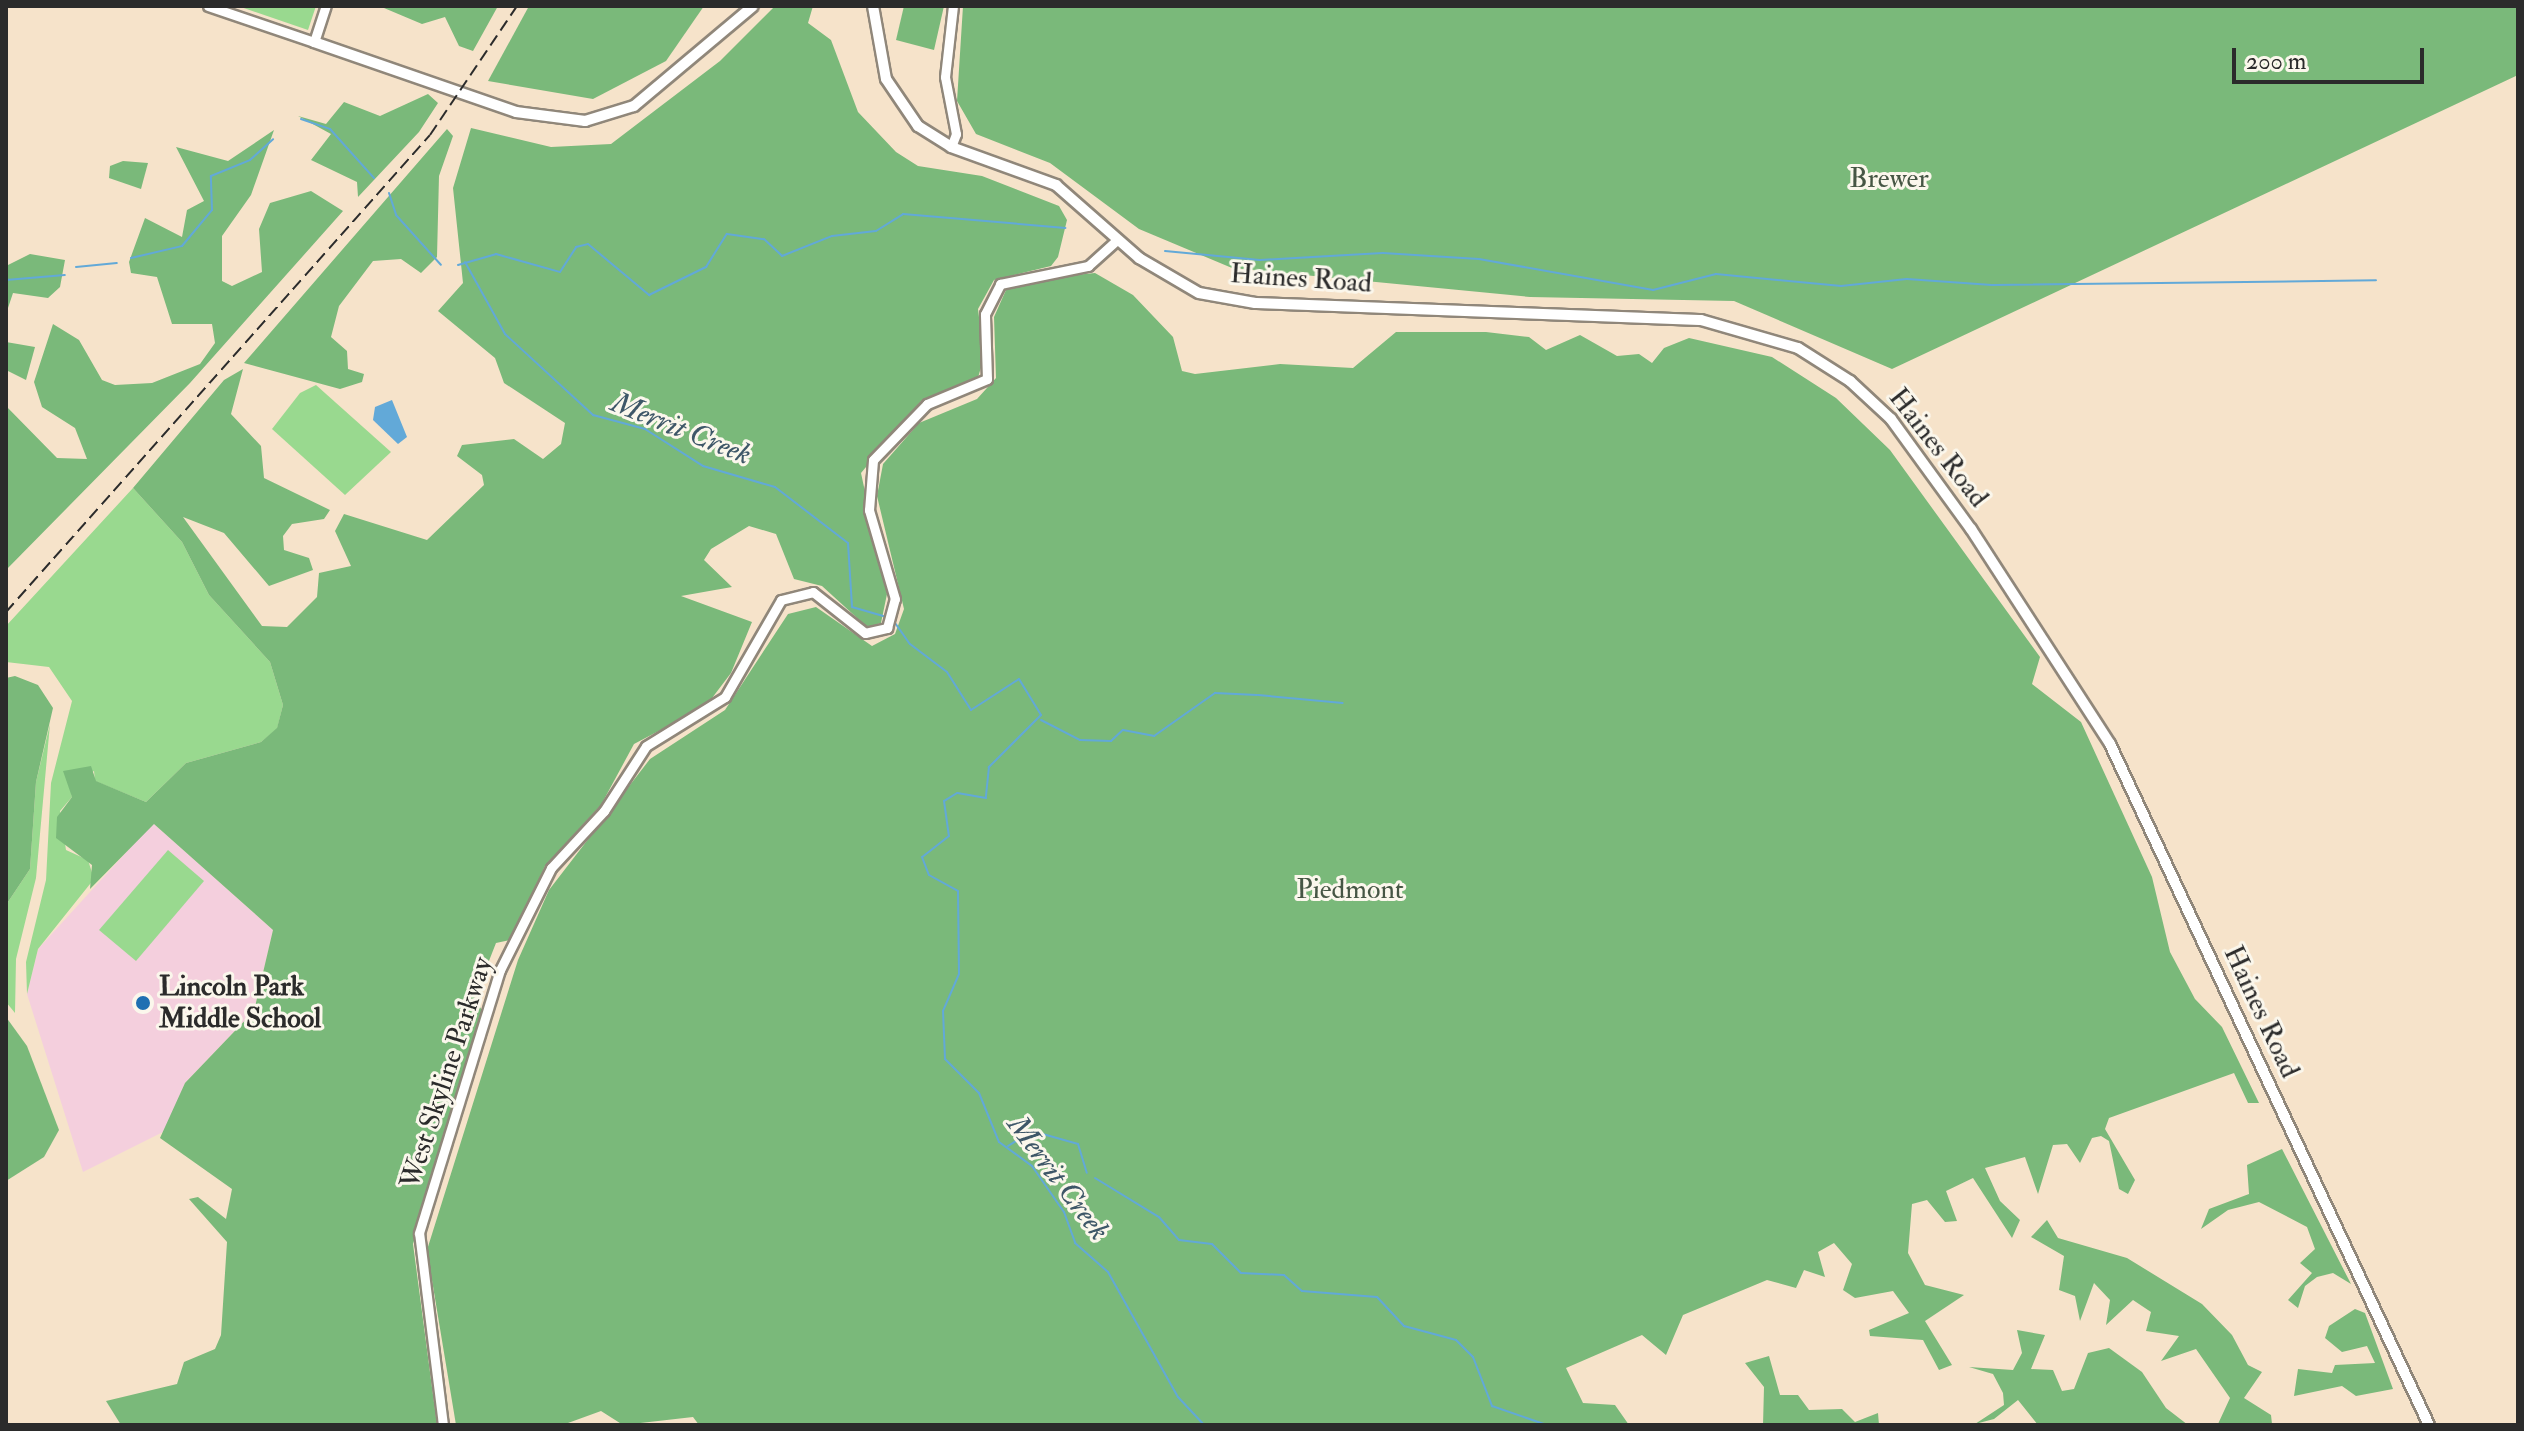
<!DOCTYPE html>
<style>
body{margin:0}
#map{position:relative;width:2524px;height:1431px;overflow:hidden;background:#f6e3ca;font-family:"IM FELL Double Pica",serif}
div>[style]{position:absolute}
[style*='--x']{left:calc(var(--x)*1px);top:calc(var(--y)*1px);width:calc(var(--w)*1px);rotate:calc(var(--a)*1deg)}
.built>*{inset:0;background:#f4cfdd}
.green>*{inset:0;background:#99d98f}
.forest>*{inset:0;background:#7ab97a}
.water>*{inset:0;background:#62a9d8}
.stream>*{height:2px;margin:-1px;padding:0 1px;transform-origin:1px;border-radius:1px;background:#62a9d8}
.roads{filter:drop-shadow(2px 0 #90877a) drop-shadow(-2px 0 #90877a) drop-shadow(0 2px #90877a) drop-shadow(0 -2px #90877a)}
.tertiary>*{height:9px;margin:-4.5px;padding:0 4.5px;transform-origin:4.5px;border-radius:4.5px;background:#fff}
.secondary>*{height:10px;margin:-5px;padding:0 5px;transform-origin:5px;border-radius:5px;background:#fff}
.rail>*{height:2px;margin-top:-1px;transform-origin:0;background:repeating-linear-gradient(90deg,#2b2b2b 0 12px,transparent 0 18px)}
.dots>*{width:22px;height:22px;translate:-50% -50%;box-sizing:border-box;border:4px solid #fbf7ec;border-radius:50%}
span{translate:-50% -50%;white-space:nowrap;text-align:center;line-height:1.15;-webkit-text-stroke:6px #fbf7ec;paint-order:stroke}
.park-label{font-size:28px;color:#465644}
.street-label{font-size:28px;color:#2b2b2b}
.poi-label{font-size:28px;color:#2b2b2b;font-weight:700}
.left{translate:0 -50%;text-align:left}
.water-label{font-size:30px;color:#3e5768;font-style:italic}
.frame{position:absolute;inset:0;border:8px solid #2b2b2b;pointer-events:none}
.scale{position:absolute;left:2232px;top:48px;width:192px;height:36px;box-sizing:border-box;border:4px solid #2b2b2b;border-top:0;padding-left:10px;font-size:24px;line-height:28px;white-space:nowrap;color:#2b2b2b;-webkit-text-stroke:6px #fbf7ec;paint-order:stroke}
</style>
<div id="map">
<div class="built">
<div style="clip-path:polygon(153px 823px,273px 930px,254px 1011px,185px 1083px,165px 1131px,83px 1172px,27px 994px,38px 949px)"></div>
</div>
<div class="green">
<div style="clip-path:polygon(238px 6px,316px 6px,308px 30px)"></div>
<div style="clip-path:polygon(316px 385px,391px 452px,345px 495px,272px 429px,300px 393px)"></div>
<div style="clip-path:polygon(133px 488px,182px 542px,209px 595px,270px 662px,283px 705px,277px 729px,261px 742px,186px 763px,146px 802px,95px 781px,94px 771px,70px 784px,72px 797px,60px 811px,66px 850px,88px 860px,94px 879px,38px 949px,27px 994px,26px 962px,46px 880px,51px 783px,72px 701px,49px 667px,6px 662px,6px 626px)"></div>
<div style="clip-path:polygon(50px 724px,36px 878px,16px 959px,15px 1013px,6px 1002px,6px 905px,30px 869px,36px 782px)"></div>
<div style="clip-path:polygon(168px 850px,204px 881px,136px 961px,99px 930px)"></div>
</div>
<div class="forest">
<div style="clip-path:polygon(498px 6px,473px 51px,459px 46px,445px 17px,422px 24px,384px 8px)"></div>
<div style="clip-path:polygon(529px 6px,704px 6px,666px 61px,593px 99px,488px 81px)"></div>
<div style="clip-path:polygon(775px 6px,813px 6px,808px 23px,831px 40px,858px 112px,896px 152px,918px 166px,982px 176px,1059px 206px,1067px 220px,1058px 257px,1051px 266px,994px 280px,978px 309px,984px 357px,977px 381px,922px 400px,861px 473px,887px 594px,881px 623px,867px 627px,822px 586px,794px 579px,776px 534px,749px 526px,711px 549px,704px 560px,732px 587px,681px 596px,752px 622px,731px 673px,706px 706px,634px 744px,601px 805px,545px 866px,510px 940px,496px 943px,474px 999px,482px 1010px,459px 1103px,413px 1244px,437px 1425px,121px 1425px,106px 1401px,177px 1384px,184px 1362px,215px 1349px,221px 1335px,227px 1242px,189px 1199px,198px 1197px,226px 1219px,232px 1189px,160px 1138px,185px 1083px,254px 1011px,273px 930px,154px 824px,90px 889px,92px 865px,56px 838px,57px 817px,72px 797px,63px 771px,91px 766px,96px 781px,146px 802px,186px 763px,261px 742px,277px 728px,283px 705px,270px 662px,209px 595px,182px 542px,133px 488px,224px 380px,243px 369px,231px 414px,261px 446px,264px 478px,330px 510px,324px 519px,292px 524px,283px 536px,284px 550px,309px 558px,313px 570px,269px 586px,224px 533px,183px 517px,262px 626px,287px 627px,317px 597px,319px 573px,351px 566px,335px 531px,344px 514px,427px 540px,484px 485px,482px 475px,457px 456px,462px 445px,514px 439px,543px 459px,561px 444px,565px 423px,504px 383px,495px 358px,438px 311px,463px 283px,453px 188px,471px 128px,551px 147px,611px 144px,720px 61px)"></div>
<div style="clip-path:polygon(904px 6px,944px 6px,934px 50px,896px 40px)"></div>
<div style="clip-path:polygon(963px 6px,2518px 6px,2518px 75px,1892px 369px,1734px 301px,1530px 297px,1232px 268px,1139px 229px,1050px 163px,976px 134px,957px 101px)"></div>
<div style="clip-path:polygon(428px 94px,438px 103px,419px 132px,358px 197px,357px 182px,311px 160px,331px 134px,298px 116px,326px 124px,344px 102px,380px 116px)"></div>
<div style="clip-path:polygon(447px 129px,453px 136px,439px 176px,437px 257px,421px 273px,401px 259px,373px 261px,339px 306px,331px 337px,347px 351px,348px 369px,364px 374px,362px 382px,340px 389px,244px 363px)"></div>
<div style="clip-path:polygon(274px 130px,251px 195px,222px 236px,222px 281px,232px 286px,262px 272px,259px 229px,270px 203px,311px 191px,343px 211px,190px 383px,6px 570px,6px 406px,57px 458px,87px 459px,75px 428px,42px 407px,34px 382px,53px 324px,79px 340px,102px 380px,115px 385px,152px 383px,200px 364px,215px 343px,212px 324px,172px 324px,157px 277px,131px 273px,129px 262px,145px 218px,182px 237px,187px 210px,204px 201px,176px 147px,228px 161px)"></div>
<div style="clip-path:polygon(123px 161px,148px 163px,141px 189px,109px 178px,110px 166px)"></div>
<div style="clip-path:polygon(30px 254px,65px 260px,60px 287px,48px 298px,13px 293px,6px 314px,6px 266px)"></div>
<div style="clip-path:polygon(1095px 273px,1133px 295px,1173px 337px,1182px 371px,1195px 374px,1280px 364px,1353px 368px,1396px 332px,1486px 332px,1529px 337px,1546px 350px,1580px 335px,1617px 356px,1639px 354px,1652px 363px,1664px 348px,1689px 338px,1772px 357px,1836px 398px,1890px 450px,2040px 657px,2032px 684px,2081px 722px,2152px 877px,2170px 952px,2195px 999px,2222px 1027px,2259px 1103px,2248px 1103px,2234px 1073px,2109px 1118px,2105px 1129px,2135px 1180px,2128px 1194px,2119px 1189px,2109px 1141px,2101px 1136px,2092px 1138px,2080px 1163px,2067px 1144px,2053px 1145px,2038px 1194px,2025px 1157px,1985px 1168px,2000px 1201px,2020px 1220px,2012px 1238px,1973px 1178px,1946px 1191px,1957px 1221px,1945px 1222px,1927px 1200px,1912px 1204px,1908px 1253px,1925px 1285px,1964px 1295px,1925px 1321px,1952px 1365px,1939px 1370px,1923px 1340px,1870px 1336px,1869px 1330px,1909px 1313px,1893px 1291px,1855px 1298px,1843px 1290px,1852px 1264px,1834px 1243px,1818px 1252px,1825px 1277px,1804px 1270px,1796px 1288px,1767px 1280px,1683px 1315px,1666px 1355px,1642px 1335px,1566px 1368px,1583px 1403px,1615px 1405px,1629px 1425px,699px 1425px,693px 1417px,623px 1425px,601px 1411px,568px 1423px,456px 1425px,427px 1250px,518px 960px,549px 890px,650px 759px,725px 710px,788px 614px,816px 607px,872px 646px,895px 634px,904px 609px,877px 496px,883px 464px,919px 423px,977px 399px,996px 378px,994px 317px,1006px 290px,1025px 280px)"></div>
<div style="clip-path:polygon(6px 342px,35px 347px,26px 380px,6px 370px)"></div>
<div style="clip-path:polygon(15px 676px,38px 685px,53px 708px,36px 782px,30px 869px,6px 905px,6px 678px)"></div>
<div style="clip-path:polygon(6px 1017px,27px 1046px,59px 1130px,44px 1157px,6px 1181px)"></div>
<div style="clip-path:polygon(2282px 1149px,2351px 1284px,2333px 1273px,2317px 1277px,2305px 1286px,2298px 1308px,2288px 1300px,2312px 1273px,2300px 1263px,2315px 1249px,2307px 1227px,2259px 1202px,2228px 1210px,2201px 1229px,2209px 1209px,2249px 1194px,2247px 1165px)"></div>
<div style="clip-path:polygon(2047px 1220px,2058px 1238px,2127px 1258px,2202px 1304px,2232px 1335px,2248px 1365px,2262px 1372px,2244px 1398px,2271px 1415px,2272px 1424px,2218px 1424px,2230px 1398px,2196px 1349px,2161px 1361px,2179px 1336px,2146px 1331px,2151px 1312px,2133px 1300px,2106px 1325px,2110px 1300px,2094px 1283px,2080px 1321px,2075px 1296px,2059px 1290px,2064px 1256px,2031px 1237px)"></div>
<div style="clip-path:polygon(2355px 1309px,2365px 1313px,2393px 1389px,2356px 1396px,2342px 1386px,2294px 1396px,2298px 1369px,2332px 1373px,2335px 1365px,2375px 1363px,2367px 1346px,2342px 1352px,2325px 1338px,2329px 1326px)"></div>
<div style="clip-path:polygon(2017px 1330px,2045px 1335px,2031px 1369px,2053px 1370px,2062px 1391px,2074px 1389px,2088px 1353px,2109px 1348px,2142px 1372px,2166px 1408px,2188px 1425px,2038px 1425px,2018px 1400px,1994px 1419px,1975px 1424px,2004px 1405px,2003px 1393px,1993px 1374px,1969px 1367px,2013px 1370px,2022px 1353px)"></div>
<div style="clip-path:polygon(1769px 1356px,1780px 1395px,1798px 1395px,1809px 1410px,1842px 1409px,1855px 1422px,1878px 1413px,1879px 1425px,1763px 1425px,1764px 1387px,1745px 1363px)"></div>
</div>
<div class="water">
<div style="clip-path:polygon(392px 400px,407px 437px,398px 444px,373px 420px,375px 407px)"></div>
</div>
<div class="stream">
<div style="--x:301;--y:119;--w:31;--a:19"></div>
<div style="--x:330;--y:129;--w:66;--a:48.1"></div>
<div style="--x:389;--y:193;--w:23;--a:72"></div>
<div style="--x:396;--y:215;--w:67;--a:48"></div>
<div style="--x:1165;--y:251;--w:95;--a:5.4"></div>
<div style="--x:1260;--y:260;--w:123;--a:-3.3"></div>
<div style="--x:1383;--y:253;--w:96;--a:3.6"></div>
<div style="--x:1479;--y:259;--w:177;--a:10.1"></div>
<div style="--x:1653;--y:290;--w:65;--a:-14.3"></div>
<div style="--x:1716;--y:274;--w:126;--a:5.5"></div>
<div style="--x:1841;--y:286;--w:66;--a:-6.1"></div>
<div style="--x:1907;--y:279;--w:85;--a:4"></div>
<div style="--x:1992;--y:285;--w:384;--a:-0.7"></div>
<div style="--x:131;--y:258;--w:52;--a:-13.2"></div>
<div style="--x:182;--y:246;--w:47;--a:-50.2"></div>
<div style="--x:212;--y:210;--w:34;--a:-92"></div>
<div style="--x:211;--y:176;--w:42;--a:-22.3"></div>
<div style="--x:250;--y:160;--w:31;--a:-42"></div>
<div style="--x:465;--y:262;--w:82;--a:60.9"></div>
<div style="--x:505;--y:334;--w:120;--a:42.6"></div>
<div style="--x:593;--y:415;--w:54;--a:15.1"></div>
<div style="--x:645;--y:429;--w:69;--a:32.5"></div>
<div style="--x:703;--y:466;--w:75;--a:16.3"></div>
<div style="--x:775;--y:487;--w:92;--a:37.5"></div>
<div style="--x:848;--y:543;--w:64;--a:86.4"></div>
<div style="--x:852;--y:607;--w:36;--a:16"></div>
<div style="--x:458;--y:265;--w:40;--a:-16"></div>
<div style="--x:496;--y:254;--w:66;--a:15.7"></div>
<div style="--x:560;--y:272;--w:30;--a:-57"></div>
<div style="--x:576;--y:247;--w:12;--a:-14"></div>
<div style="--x:588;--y:244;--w:80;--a:39.9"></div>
<div style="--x:649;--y:295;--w:64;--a:-26.2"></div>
<div style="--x:706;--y:267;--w:39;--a:-58"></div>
<div style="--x:727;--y:234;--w:37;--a:8"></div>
<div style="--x:764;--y:239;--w:25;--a:43"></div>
<div style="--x:782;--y:256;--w:54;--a:-21.8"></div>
<div style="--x:832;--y:236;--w:44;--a:-6.5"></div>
<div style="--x:876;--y:231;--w:32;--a:-32"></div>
<div style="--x:903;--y:214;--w:163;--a:4.9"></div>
<div style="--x:76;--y:267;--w:41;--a:-5.6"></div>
<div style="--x:6;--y:280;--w:59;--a:-4.8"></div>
<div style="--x:893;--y:620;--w:29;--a:55"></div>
<div style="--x:910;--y:644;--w:46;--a:37.1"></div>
<div style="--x:947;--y:672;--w:45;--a:57.7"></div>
<div style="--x:971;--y:710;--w:57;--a:-32.9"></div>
<div style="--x:1019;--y:679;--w:42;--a:58.6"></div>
<div style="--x:1041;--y:715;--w:74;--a:135"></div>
<div style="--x:989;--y:767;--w:31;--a:96"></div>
<div style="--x:986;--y:798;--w:29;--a:-170"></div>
<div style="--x:957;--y:793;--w:15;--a:148"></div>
<div style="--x:944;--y:801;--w:35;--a:82"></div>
<div style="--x:949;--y:836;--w:34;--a:142"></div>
<div style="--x:922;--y:857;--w:19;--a:69"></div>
<div style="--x:929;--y:875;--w:33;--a:29"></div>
<div style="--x:958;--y:891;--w:83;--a:89.3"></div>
<div style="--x:959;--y:974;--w:40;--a:113.4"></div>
<div style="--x:943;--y:1011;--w:48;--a:87.6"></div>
<div style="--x:945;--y:1059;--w:48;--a:45"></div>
<div style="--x:979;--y:1093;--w:53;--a:67.8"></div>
<div style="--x:999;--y:1142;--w:41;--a:36"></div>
<div style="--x:1032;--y:1166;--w:56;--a:55.2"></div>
<div style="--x:1064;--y:1212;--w:33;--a:70"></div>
<div style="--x:1075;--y:1243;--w:44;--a:41.3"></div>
<div style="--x:1108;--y:1272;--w:143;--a:60.8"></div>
<div style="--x:1178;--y:1397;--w:38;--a:47"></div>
<div style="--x:1258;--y:695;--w:85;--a:5.4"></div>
<div style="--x:1041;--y:720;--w:44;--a:27.1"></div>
<div style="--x:1080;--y:740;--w:31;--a:2"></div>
<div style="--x:1111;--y:741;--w:16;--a:-43"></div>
<div style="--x:1123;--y:730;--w:32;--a:11"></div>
<div style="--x:1154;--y:736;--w:75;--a:-35.2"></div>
<div style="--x:1215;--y:693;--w:42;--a:2.7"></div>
<div style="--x:1008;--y:1146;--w:28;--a:-32"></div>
<div style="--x:1032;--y:1131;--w:48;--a:15.8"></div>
<div style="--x:1078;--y:1144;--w:30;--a:73"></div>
<div style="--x:1095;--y:1178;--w:75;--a:31.4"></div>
<div style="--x:1159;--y:1217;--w:30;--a:49"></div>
<div style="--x:1179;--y:1240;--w:33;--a:7"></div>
<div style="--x:1212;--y:1244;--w:41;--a:45"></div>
<div style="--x:1241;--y:1273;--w:43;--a:2.7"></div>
<div style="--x:1284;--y:1275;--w:24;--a:42"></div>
<div style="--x:1302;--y:1291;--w:75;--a:4.6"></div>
<div style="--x:1377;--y:1297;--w:40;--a:47"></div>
<div style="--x:1404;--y:1326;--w:54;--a:15.1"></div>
<div style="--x:1456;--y:1340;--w:24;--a:45"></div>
<div style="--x:1473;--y:1357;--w:53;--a:68.8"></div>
<div style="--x:1492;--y:1406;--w:58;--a:19.1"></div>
</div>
<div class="roads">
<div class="tertiary">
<div style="--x:208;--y:6;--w:112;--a:18.8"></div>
<div style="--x:314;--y:42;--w:38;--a:-72"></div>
<div style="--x:951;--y:147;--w:14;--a:-69"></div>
<div style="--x:956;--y:134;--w:58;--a:-100.9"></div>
<div style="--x:945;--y:77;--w:71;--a:-83.6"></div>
<div style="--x:443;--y:1425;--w:193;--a:-97.1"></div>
<div style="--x:419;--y:1233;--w:275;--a:-72.9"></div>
<div style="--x:500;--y:970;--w:114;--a:-63.4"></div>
<div style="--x:551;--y:868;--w:78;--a:-47.1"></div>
<div style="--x:604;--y:811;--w:77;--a:-57.1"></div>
<div style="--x:646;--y:746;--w:93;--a:-31.8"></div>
<div style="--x:725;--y:697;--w:112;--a:-60"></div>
<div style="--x:781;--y:600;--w:33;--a:-14"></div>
<div style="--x:813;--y:592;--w:66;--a:38.3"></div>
<div style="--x:865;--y:633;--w:23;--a:-13"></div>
<div style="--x:887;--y:628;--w:30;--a:-75"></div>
<div style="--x:895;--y:599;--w:93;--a:-106.3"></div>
<div style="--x:869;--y:510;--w:50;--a:-85.4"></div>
<div style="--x:873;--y:460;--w:78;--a:-46"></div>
<div style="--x:927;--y:404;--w:65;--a:-22.6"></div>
<div style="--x:987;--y:379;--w:65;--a:-91.8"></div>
<div style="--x:985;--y:314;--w:34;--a:-63"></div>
<div style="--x:1000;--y:284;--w:90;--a:-11.6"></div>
<div style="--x:1088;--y:266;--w:39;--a:-42"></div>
</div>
<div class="secondary">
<div style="--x:873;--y:6;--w:74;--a:79.9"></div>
<div style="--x:886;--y:79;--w:57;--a:55.8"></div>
<div style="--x:918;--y:126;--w:39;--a:32"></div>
<div style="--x:951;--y:147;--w:112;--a:19.9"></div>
<div style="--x:1056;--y:185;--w:111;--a:41.3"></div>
<div style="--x:1139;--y:258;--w:69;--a:30.3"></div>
<div style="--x:1199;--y:293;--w:57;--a:10.1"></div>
<div style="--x:1255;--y:303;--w:446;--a:2.2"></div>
<div style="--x:1701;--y:320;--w:101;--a:16.1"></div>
<div style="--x:1798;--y:348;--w:62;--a:32.4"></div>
<div style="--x:1850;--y:381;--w:56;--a:42.8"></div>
<div style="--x:1891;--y:419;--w:136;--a:54"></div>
<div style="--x:1971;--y:529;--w:256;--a:57.1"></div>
<div style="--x:2110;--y:744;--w:752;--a:64.9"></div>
<div style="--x:314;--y:42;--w:214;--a:19.1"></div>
<div style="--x:516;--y:112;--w:70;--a:7.4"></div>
<div style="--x:585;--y:121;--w:51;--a:-17"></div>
<div style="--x:634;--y:106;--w:155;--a:-40"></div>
</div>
</div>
<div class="rail">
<div style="--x:6;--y:612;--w:638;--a:-48.37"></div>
<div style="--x:430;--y:135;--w:156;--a:-56"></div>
</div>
<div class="dots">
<div style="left:143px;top:1003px;background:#1f6fb2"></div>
</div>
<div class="park-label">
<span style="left:1889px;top:179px">Brewer</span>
<span style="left:1350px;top:890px">Piedmont</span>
</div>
<div class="street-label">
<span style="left:1301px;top:279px;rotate:4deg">Haines Road</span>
<span style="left:1938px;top:448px;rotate:52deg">Haines Road</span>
<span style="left:2261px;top:1012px;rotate:65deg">Haines Road</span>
<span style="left:447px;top:1073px;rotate:-72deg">West Skyline Parkway</span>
</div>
<div class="poi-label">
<span class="left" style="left:159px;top:1003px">Lincoln Park<br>Middle School</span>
</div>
<div class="water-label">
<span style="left:681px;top:429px;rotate:22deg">Merrit Creek</span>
<span style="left:1058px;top:1178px;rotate:53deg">Merrit Creek</span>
</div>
<div class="frame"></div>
<div class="scale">200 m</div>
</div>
